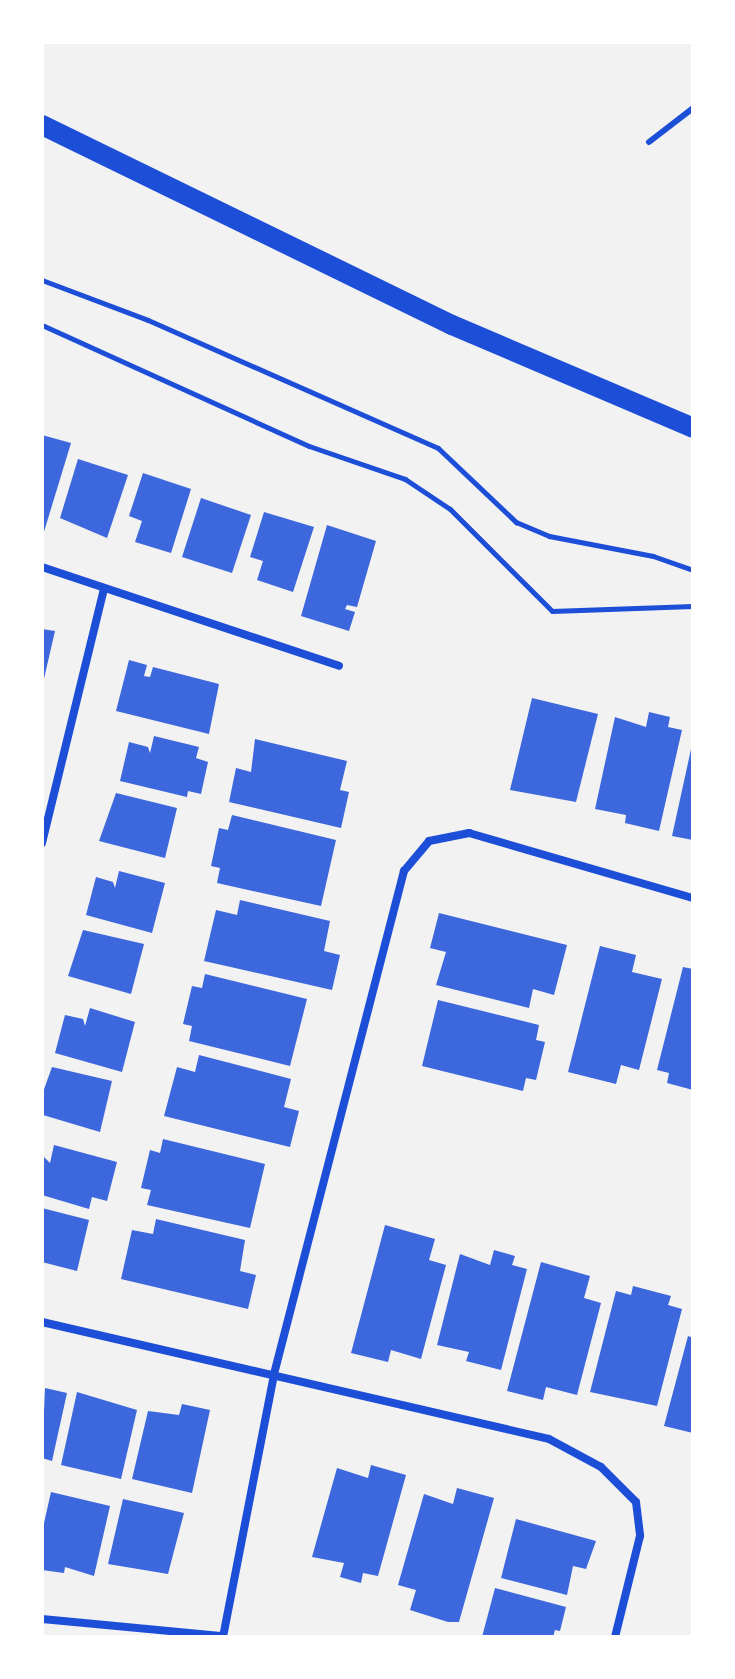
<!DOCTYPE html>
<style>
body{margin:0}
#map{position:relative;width:735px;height:1679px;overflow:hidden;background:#f2f2f2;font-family:"Alegreya Sans",sans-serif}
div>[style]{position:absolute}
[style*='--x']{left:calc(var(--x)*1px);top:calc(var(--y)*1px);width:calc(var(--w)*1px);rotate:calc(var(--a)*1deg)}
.building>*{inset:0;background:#3d67dc}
.path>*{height:5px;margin:-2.5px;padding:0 2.5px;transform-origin:2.5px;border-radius:2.5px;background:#1d4ed8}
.service>*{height:6px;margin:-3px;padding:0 3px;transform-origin:3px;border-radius:3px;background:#1d4ed8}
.minor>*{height:8px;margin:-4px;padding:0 4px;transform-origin:4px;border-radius:4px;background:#1d4ed8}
.primary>*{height:20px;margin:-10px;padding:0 10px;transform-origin:10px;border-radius:10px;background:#1d4ed8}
span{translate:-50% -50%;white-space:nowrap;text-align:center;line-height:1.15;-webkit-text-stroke:7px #fff;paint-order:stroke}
.frame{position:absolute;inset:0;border:44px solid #fff;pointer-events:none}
</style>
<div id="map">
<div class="building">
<div style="clip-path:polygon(42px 435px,71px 443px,43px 535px,42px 535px)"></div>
<div style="clip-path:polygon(78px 459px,128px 475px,107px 538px,60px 518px)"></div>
<div style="clip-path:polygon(143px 473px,191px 489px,171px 553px,135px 542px,142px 521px,129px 516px)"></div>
<div style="clip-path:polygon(201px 498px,251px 515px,232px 573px,182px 557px)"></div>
<div style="clip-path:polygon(264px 512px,314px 527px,293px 592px,257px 580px,263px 561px,250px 557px)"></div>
<div style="clip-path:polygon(327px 525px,376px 541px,357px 607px,347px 605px,345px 609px,355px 612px,349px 631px,301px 616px)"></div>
<div style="clip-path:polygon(42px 629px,55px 631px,43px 683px,42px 682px)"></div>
<div style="clip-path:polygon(129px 660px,147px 665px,144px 676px,150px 677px,153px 667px,219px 684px,209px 734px,116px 711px)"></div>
<div style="clip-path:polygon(532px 698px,598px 714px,576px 802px,510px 790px)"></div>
<div style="clip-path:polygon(649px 712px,670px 717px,668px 727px,682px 730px,659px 831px,625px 823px,626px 815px,595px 809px,615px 717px,646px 727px)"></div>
<div style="clip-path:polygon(154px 736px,199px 747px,196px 758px,208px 762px,201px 794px,188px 791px,187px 797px,120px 781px,129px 742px,148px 747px,150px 753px)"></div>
<div style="clip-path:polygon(255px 739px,347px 761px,340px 790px,349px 792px,341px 828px,229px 802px,236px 768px,251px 772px)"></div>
<div style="clip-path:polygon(693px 740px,693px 840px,672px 836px)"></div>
<div style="clip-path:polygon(116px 793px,177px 808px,165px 858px,99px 841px)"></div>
<div style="clip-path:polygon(232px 815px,336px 840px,321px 906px,217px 883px,220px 868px,211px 866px,219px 828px,228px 830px)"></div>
<div style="clip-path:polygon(119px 871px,165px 883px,152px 933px,86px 915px,96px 877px,113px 882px,115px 888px)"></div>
<div style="clip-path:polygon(240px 900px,330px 921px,324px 951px,340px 955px,332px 990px,204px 961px,216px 910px,237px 915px)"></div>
<div style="clip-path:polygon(439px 913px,567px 945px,554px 995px,533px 989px,529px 1008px,436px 985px,446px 952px,430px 948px)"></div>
<div style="clip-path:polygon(83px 930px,144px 944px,131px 994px,68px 976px)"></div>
<div style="clip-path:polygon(600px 946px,636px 955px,632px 972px,662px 979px,639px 1070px,621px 1065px,616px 1084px,568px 1072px)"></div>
<div style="clip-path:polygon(683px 967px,693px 969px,693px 1090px,667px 1083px,669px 1073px,657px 1070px)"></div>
<div style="clip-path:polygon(205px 974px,307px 999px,290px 1066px,189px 1041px,192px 1026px,183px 1024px,192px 986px,202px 988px)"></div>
<div style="clip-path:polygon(438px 1000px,539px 1025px,536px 1040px,545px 1042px,536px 1080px,526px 1078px,523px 1091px,422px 1066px)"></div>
<div style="clip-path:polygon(90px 1008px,135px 1022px,122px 1072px,55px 1053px,65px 1015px,83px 1019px,85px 1026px)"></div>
<div style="clip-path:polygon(199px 1055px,291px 1079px,284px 1107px,299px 1111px,290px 1147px,164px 1116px,177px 1067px,195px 1072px)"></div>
<div style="clip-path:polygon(52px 1067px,112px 1081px,100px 1132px,43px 1115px,42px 1095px)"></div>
<div style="clip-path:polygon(163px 1139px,265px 1164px,250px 1228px,147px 1205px,151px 1190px,141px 1188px,150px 1150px,160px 1153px)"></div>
<div style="clip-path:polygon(54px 1145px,117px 1162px,107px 1201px,92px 1197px,89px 1209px,42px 1195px,42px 1155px,50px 1163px)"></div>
<div style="clip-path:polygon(42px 1208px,89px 1220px,77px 1271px,42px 1262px)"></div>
<div style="clip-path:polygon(156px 1219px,245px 1240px,240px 1271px,256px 1275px,248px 1309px,121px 1279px,132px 1230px,153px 1234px)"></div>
<div style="clip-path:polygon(385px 1225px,435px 1239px,429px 1260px,446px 1265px,421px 1359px,391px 1350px,388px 1362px,351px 1353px)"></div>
<div style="clip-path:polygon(494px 1250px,515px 1256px,512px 1265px,527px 1269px,501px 1370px,466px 1361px,469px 1352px,437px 1345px,460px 1254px,490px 1265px)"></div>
<div style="clip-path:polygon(541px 1262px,590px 1276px,584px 1298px,601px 1303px,577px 1395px,546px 1387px,543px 1400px,507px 1391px)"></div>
<div style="clip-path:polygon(633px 1286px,671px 1296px,668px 1305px,682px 1309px,657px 1406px,590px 1392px,616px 1291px,631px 1295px)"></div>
<div style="clip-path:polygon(688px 1336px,693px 1338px,693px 1433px,664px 1426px)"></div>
<div style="clip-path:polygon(45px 1388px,67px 1393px,52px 1461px,42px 1458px)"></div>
<div style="clip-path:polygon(77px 1392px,137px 1410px,121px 1479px,61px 1465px)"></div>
<div style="clip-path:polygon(182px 1404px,210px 1410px,192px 1493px,132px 1479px,148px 1411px,179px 1415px)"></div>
<div style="clip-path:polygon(371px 1465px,406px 1475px,378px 1576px,363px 1573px,361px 1583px,340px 1577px,344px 1563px,312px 1557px,337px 1468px,368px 1478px)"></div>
<div style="clip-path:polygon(457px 1488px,494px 1498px,459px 1622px,448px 1622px,410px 1610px,416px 1590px,398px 1585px,424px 1494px,453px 1504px)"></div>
<div style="clip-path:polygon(51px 1492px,110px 1506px,94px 1576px,65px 1567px,64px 1573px,42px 1570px,42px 1532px)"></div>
<div style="clip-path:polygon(123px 1499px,184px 1513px,168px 1574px,108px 1564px)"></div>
<div style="clip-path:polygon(516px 1519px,596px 1541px,586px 1569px,573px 1566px,567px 1595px,501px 1578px)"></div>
<div style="clip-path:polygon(495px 1588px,566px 1607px,560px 1631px,555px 1630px,553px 1637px,482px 1637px)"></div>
</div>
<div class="path">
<div style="--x:42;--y:280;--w:113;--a:20.7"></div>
<div style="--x:148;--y:320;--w:317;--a:23.8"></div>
<div style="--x:438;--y:448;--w:108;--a:43.5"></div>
<div style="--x:516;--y:522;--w:36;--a:23"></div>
<div style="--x:549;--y:536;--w:106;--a:10.9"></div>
<div style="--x:653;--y:556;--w:42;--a:19.3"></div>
<div style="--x:42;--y:325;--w:293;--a:24.4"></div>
<div style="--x:309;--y:446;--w:102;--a:19"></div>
<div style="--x:405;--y:479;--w:54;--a:33.7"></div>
<div style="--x:450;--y:509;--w:144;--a:45"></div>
<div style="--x:552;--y:611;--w:141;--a:-2"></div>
</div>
<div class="service">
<div style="--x:649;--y:142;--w:56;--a:-37.7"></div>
</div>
<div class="minor">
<div style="--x:42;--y:567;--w:313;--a:18.4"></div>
<div style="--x:42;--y:843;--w:262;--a:-76.3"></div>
<div style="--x:42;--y:1322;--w:520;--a:12.99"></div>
<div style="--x:549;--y:1439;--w:59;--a:28.3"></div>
<div style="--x:601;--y:1467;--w:49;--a:45"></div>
<div style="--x:636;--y:1502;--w:34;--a:83"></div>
<div style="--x:640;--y:1536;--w:104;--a:103.9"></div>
<div style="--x:42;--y:1619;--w:182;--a:5.4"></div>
<div style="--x:223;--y:1637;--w:268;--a:-79"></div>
<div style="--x:274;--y:1374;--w:520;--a:-75.51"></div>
<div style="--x:404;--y:871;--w:39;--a:-50"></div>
<div style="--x:429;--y:841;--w:41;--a:-11.3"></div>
<div style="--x:469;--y:833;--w:233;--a:16.2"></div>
</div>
<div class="primary">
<div style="--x:42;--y:125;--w:456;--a:26"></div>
<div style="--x:452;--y:325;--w:262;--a:23.1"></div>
</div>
<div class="frame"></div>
</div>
